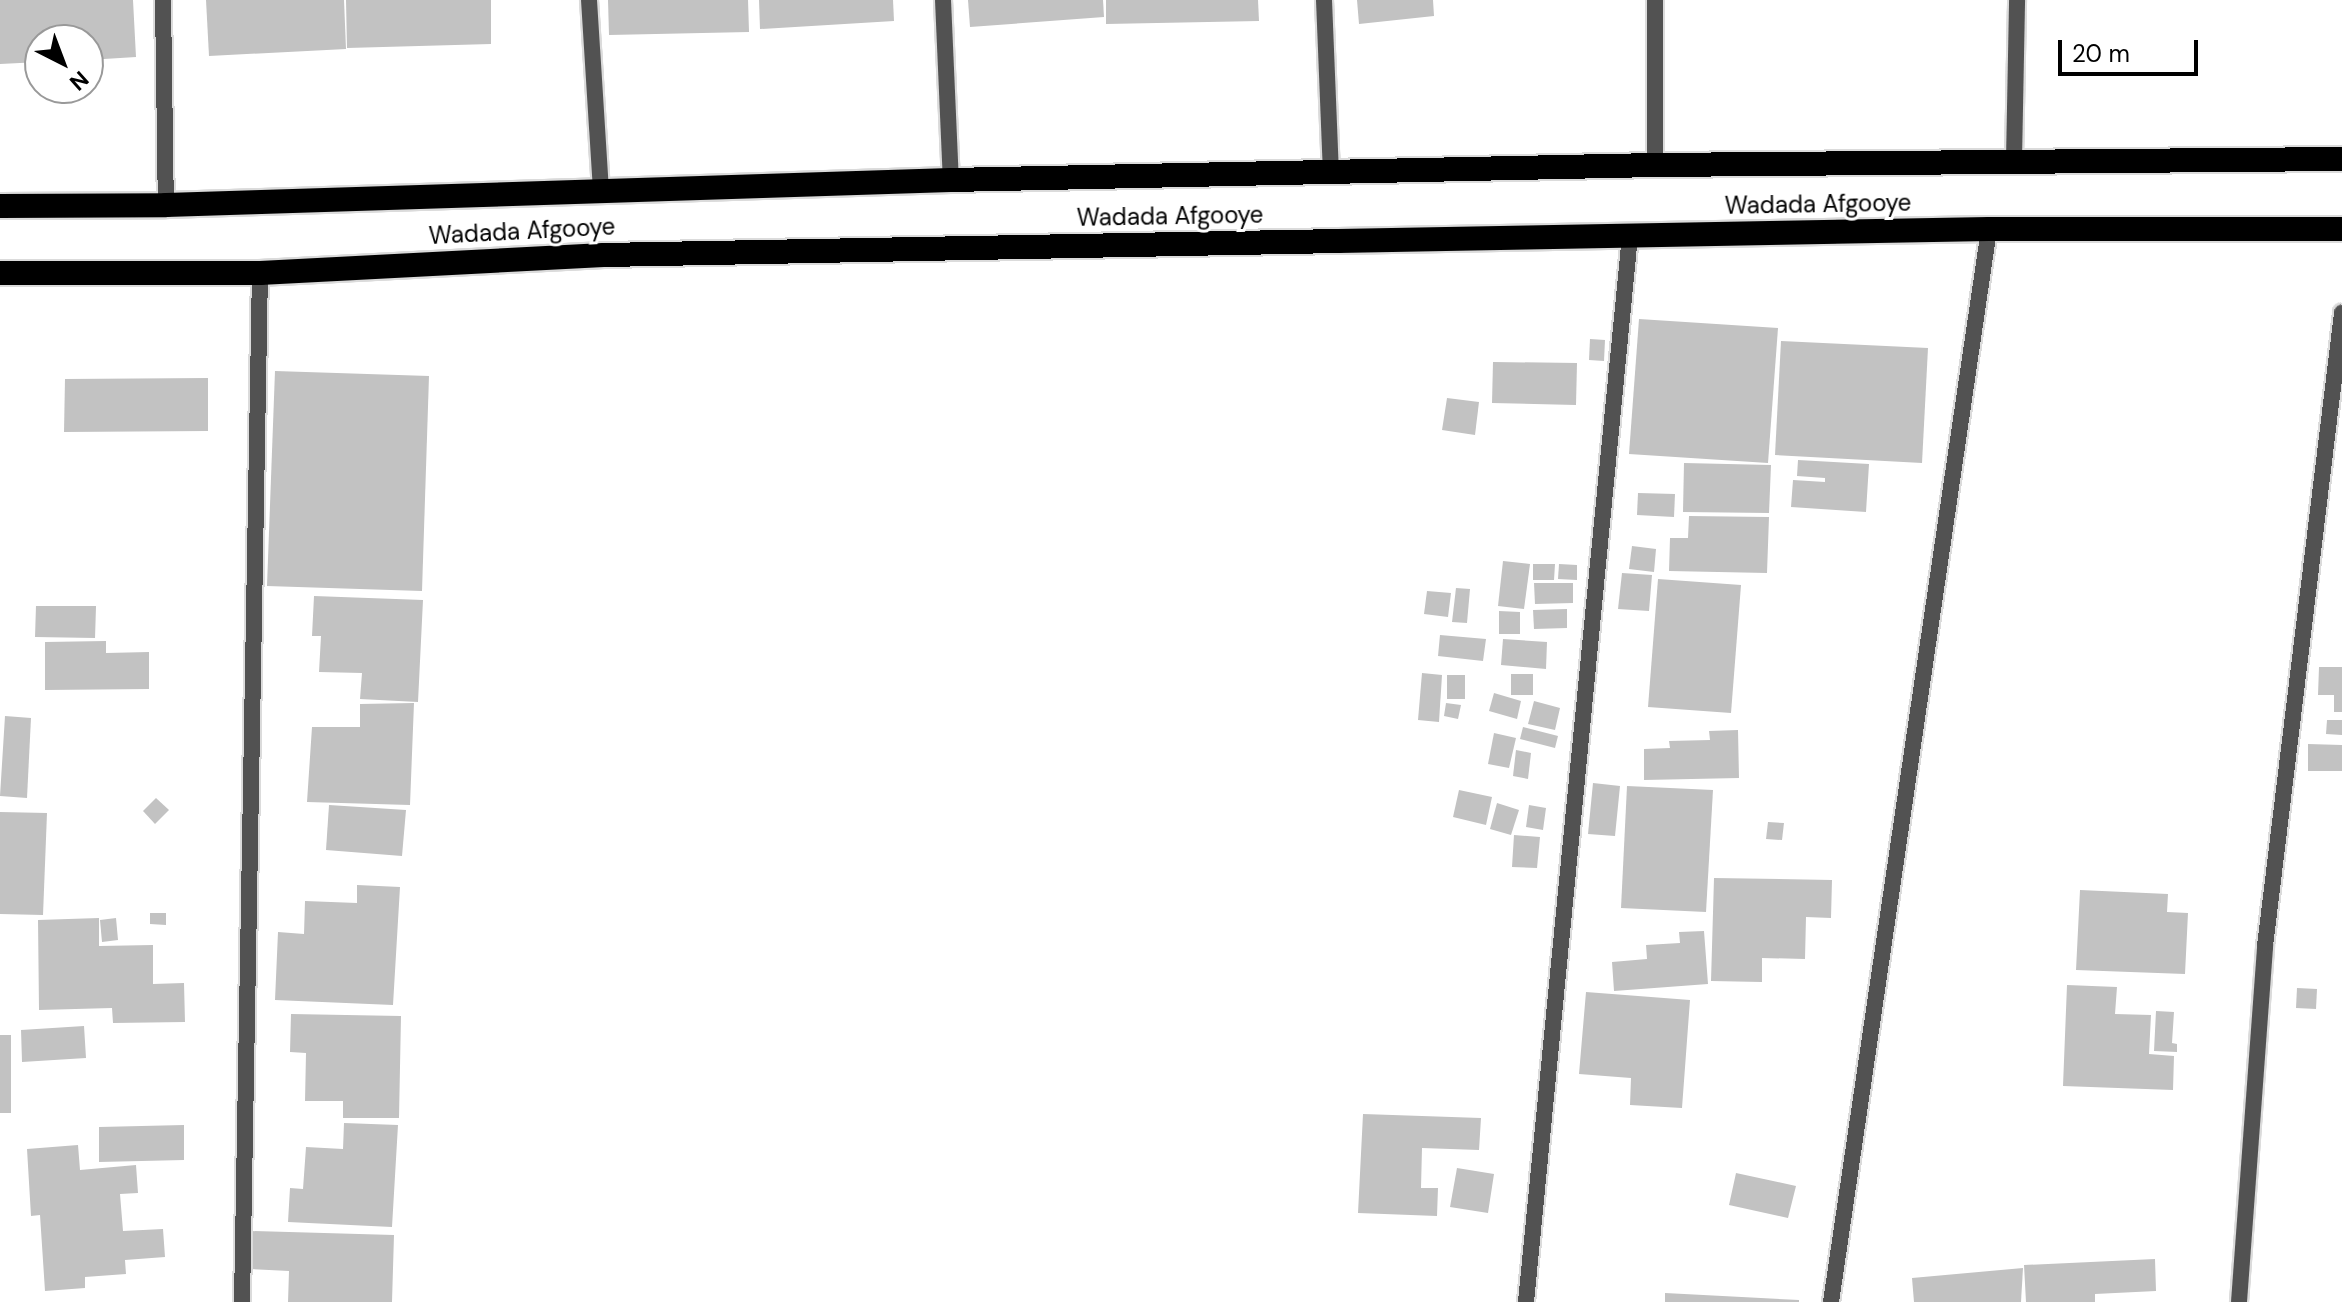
<!DOCTYPE html>
<style>
body{margin:0}
#map{position:relative;width:2342px;height:1302px;overflow:hidden;background:#fff;font-family:"DM Sans",sans-serif}
div>[style]{position:absolute}
[style*='--x']{left:calc(var(--x)*1px);top:calc(var(--y)*1px);width:calc(var(--w)*1px);rotate:calc(var(--a)*1deg)}
.building>*{inset:0;background:#c2c2c2}
.roads{filter:drop-shadow(2px 0 #dbdbdb) drop-shadow(-2px 0 #dbdbdb) drop-shadow(0 2px #dbdbdb) drop-shadow(0 -2px #dbdbdb)}
.lane>*{height:16px;margin:-8px;padding:0 8px;transform-origin:8px;border-radius:8px;background:#525252}
.street>*{height:16px;margin:-8px;padding:0 8px;transform-origin:8px;border-radius:8px;background:#525252}
.highway>*{height:24px;margin:-12px;padding:0 12px;transform-origin:12px;border-radius:12px;background:#000}
span{translate:-50% -50%;white-space:nowrap;text-align:center;line-height:1.15;-webkit-text-stroke:6px #fff;paint-order:stroke}
.street-label{font-size:24px;color:#000}
.north{position:absolute;left:24px;top:24px;width:80px;height:80px;box-sizing:border-box;background:#fff;border:2px solid #999;border-radius:50%;rotate:138deg;font-size:22px;font-weight:700;line-height:32px;text-align:center;color:#000}
.north::after{content:'';display:block;margin:auto;width:28px;height:36px;background:#000;clip-path:polygon(50% 0,100% 100%,50% 72%,0 100%)}
.scale{position:absolute;left:2058px;top:40px;width:140px;height:36px;box-sizing:border-box;border:4px solid #000;border-top:0;padding-left:10px;font-size:24px;line-height:28px;white-space:nowrap;color:#000;-webkit-text-stroke:6px #fff;paint-order:stroke}
</style>
<div id="map">
<div class="building">
<div style="clip-path:polygon(0 0,133px 0,136px 57px,88px 60px,88px 40px,40px 40px,40px 62px,0 64px)"></div>
<div style="clip-path:polygon(206px 0,344px 0,346px 49px,209px 56px)"></div>
<div style="clip-path:polygon(346px 0,491px 0,491px 44px,347px 48px)"></div>
<div style="clip-path:polygon(608px 0,748px 0,749px 32px,609px 35px)"></div>
<div style="clip-path:polygon(759px 0,893px 0,894px 21px,760px 29px)"></div>
<div style="clip-path:polygon(968px 0,1103px 0,1104px 17px,970px 27px)"></div>
<div style="clip-path:polygon(1106px 0,1258px 0,1259px 21px,1106px 24px)"></div>
<div style="clip-path:polygon(1357px 0,1433px 0,1434px 16px,1359px 24px)"></div>
<div style="clip-path:polygon(1639px 319px,1778px 328px,1768px 463px,1629px 454px)"></div>
<div style="clip-path:polygon(1590px 339px,1605px 340px,1604px 361px,1589px 360px)"></div>
<div style="clip-path:polygon(1781px 341px,1928px 348px,1922px 463px,1775px 455px)"></div>
<div style="clip-path:polygon(1493px 362px,1577px 363px,1576px 405px,1492px 403px)"></div>
<div style="clip-path:polygon(275px 371px,429px 376px,422px 591px,267px 586px)"></div>
<div style="clip-path:polygon(208px 378px,208px 431px,64px 432px,65px 379px)"></div>
<div style="clip-path:polygon(1447px 398px,1479px 402px,1475px 435px,1442px 430px)"></div>
<div style="clip-path:polygon(1798px 460px,1869px 464px,1866px 512px,1791px 507px,1793px 480px,1825px 482px,1825px 478px,1797px 476px)"></div>
<div style="clip-path:polygon(1684px 463px,1771px 465px,1769px 513px,1683px 512px)"></div>
<div style="clip-path:polygon(1638px 493px,1675px 494px,1674px 517px,1637px 515px)"></div>
<div style="clip-path:polygon(1689px 516px,1769px 517px,1767px 573px,1669px 571px,1670px 538px,1688px 538px)"></div>
<div style="clip-path:polygon(1632px 546px,1656px 549px,1654px 572px,1629px 569px)"></div>
<div style="clip-path:polygon(1503px 561px,1530px 564px,1524px 609px,1498px 606px)"></div>
<div style="clip-path:polygon(1533px 564px,1555px 564px,1554px 580px,1533px 580px)"></div>
<div style="clip-path:polygon(1559px 564px,1577px 565px,1577px 580px,1558px 579px)"></div>
<div style="clip-path:polygon(1622px 573px,1652px 575px,1649px 611px,1618px 609px)"></div>
<div style="clip-path:polygon(1658px 579px,1741px 585px,1731px 713px,1648px 707px)"></div>
<div style="clip-path:polygon(1534px 583px,1573px 583px,1573px 603px,1535px 604px)"></div>
<div style="clip-path:polygon(1456px 588px,1470px 589px,1467px 623px,1452px 622px)"></div>
<div style="clip-path:polygon(1427px 591px,1451px 593px,1448px 617px,1424px 614px)"></div>
<div style="clip-path:polygon(314px 596px,423px 600px,418px 702px,360px 699px,362px 673px,319px 672px,321px 636px,312px 636px)"></div>
<div style="clip-path:polygon(36px 606px,96px 606px,95px 638px,35px 637px)"></div>
<div style="clip-path:polygon(1567px 609px,1567px 628px,1534px 629px,1533px 610px)"></div>
<div style="clip-path:polygon(1499px 611px,1520px 612px,1520px 634px,1499px 634px)"></div>
<div style="clip-path:polygon(1440px 635px,1486px 639px,1483px 661px,1438px 656px)"></div>
<div style="clip-path:polygon(1503px 639px,1547px 642px,1546px 669px,1501px 665px)"></div>
<div style="clip-path:polygon(106px 641px,106px 653px,149px 652px,149px 689px,45px 690px,45px 642px)"></div>
<div style="clip-path:polygon(2319px 667px,2342px 667px,2342px 712px,2334px 712px,2334px 695px,2318px 695px)"></div>
<div style="clip-path:polygon(1422px 673px,1442px 675px,1439px 722px,1418px 720px)"></div>
<div style="clip-path:polygon(1511px 674px,1533px 674px,1533px 695px,1511px 695px)"></div>
<div style="clip-path:polygon(1447px 675px,1465px 675px,1465px 699px,1447px 699px)"></div>
<div style="clip-path:polygon(1494px 693px,1521px 701px,1517px 719px,1489px 711px)"></div>
<div style="clip-path:polygon(1534px 701px,1560px 708px,1555px 730px,1528px 724px)"></div>
<div style="clip-path:polygon(414px 703px,410px 805px,307px 802px,312px 727px,360px 727px,360px 704px)"></div>
<div style="clip-path:polygon(1446px 703px,1461px 705px,1458px 719px,1444px 716px)"></div>
<div style="clip-path:polygon(5px 716px,31px 718px,27px 798px,0 796px)"></div>
<div style="clip-path:polygon(2327px 720px,2342px 720px,2342px 735px,2326px 734px)"></div>
<div style="clip-path:polygon(1523px 727px,1558px 736px,1555px 748px,1520px 739px)"></div>
<div style="clip-path:polygon(1738px 730px,1739px 778px,1644px 780px,1644px 749px,1670px 748px,1669px 741px,1710px 740px,1709px 731px)"></div>
<div style="clip-path:polygon(1494px 733px,1516px 738px,1509px 768px,1488px 764px)"></div>
<div style="clip-path:polygon(2308px 744px,2342px 745px,2342px 771px,2308px 771px)"></div>
<div style="clip-path:polygon(1516px 750px,1531px 753px,1528px 779px,1513px 776px)"></div>
<div style="clip-path:polygon(1593px 783px,1620px 786px,1615px 836px,1588px 834px)"></div>
<div style="clip-path:polygon(1627px 786px,1713px 790px,1706px 912px,1621px 908px)"></div>
<div style="clip-path:polygon(1459px 790px,1492px 797px,1486px 825px,1453px 817px)"></div>
<div style="clip-path:polygon(156px 798px,169px 810px,155px 824px,143px 811px)"></div>
<div style="clip-path:polygon(1497px 803px,1519px 810px,1511px 835px,1490px 829px)"></div>
<div style="clip-path:polygon(329px 805px,406px 810px,402px 856px,326px 850px)"></div>
<div style="clip-path:polygon(1529px 805px,1546px 808px,1543px 830px,1526px 827px)"></div>
<div style="clip-path:polygon(0 812px,47px 813px,43px 915px,0 914px)"></div>
<div style="clip-path:polygon(1768px 822px,1784px 823px,1782px 840px,1766px 839px)"></div>
<div style="clip-path:polygon(1514px 835px,1540px 837px,1537px 868px,1512px 867px)"></div>
<div style="clip-path:polygon(1714px 878px,1832px 880px,1831px 918px,1806px 917px,1805px 959px,1762px 958px,1762px 982px,1711px 981px)"></div>
<div style="clip-path:polygon(357px 885px,400px 887px,393px 1005px,275px 1000px,278px 932px,304px 934px,305px 901px,357px 903px)"></div>
<div style="clip-path:polygon(2080px 890px,2168px 894px,2167px 912px,2188px 913px,2185px 974px,2076px 970px)"></div>
<div style="clip-path:polygon(150px 913px,166px 913px,166px 925px,150px 924px)"></div>
<div style="clip-path:polygon(99px 918px,99px 946px,153px 945px,153px 984px,184px 983px,185px 1022px,113px 1023px,112px 1008px,39px 1010px,38px 920px)"></div>
<div style="clip-path:polygon(116px 918px,118px 940px,102px 942px,100px 920px)"></div>
<div style="clip-path:polygon(1704px 931px,1708px 984px,1614px 991px,1612px 962px,1647px 959px,1646px 945px,1680px 943px,1679px 932px)"></div>
<div style="clip-path:polygon(2067px 985px,2117px 987px,2115px 1014px,2151px 1015px,2149px 1054px,2174px 1056px,2173px 1090px,2063px 1086px)"></div>
<div style="clip-path:polygon(2297px 988px,2317px 989px,2316px 1009px,2296px 1008px)"></div>
<div style="clip-path:polygon(1586px 992px,1690px 1000px,1682px 1108px,1630px 1105px,1631px 1078px,1579px 1074px)"></div>
<div style="clip-path:polygon(2156px 1011px,2174px 1012px,2172px 1043px,2177px 1044px,2177px 1052px,2154px 1051px)"></div>
<div style="clip-path:polygon(291px 1014px,401px 1016px,399px 1118px,343px 1118px,343px 1101px,305px 1101px,306px 1053px,290px 1052px)"></div>
<div style="clip-path:polygon(84px 1026px,86px 1058px,22px 1062px,21px 1030px)"></div>
<div style="clip-path:polygon(0 1035px,11px 1035px,11px 1113px,0 1113px)"></div>
<div style="clip-path:polygon(1363px 1114px,1481px 1118px,1479px 1150px,1422px 1148px,1421px 1188px,1438px 1188px,1437px 1216px,1358px 1213px)"></div>
<div style="clip-path:polygon(344px 1123px,398px 1125px,392px 1227px,288px 1222px,290px 1188px,303px 1189px,306px 1147px,343px 1149px)"></div>
<div style="clip-path:polygon(184px 1125px,184px 1160px,99px 1162px,99px 1127px)"></div>
<div style="clip-path:polygon(78px 1145px,80px 1170px,136px 1165px,138px 1193px,120px 1194px,123px 1231px,163px 1229px,165px 1257px,125px 1260px,126px 1274px,85px 1277px,85px 1288px,45px 1291px,40px 1215px,31px 1216px,27px 1149px)"></div>
<div style="clip-path:polygon(1457px 1168px,1494px 1174px,1488px 1213px,1450px 1207px)"></div>
<div style="clip-path:polygon(1736px 1173px,1796px 1186px,1788px 1218px,1729px 1205px)"></div>
<div style="clip-path:polygon(251px 1231px,394px 1235px,392px 1302px,288px 1302px,289px 1271px,250px 1269px)"></div>
<div style="clip-path:polygon(2155px 1259px,2156px 1291px,2095px 1294px,2095px 1302px,2026px 1302px,2024px 1265px)"></div>
<div style="clip-path:polygon(2023px 1268px,2021px 1302px,1914px 1302px,1912px 1278px)"></div>
<div style="clip-path:polygon(1665px 1293px,1799px 1300px,1799px 1302px,1665px 1302px)"></div>
</div>
<div class="roads">
<div class="lane">
<div style="--x:242;--y:1302;--w:1029;--a:-89"></div>
</div>
<div class="street">
<div style="--x:163;--y:0;--w:205;--a:89.2"></div>
<div style="--x:589;--y:0;--w:192;--a:86.4"></div>
<div style="--x:943;--y:0;--w:180;--a:87.5"></div>
<div style="--x:1324;--y:0;--w:172;--a:87.7"></div>
<div style="--x:2014;--y:160;--w:160;--a:-88.9"></div>
<div style="--x:1655;--y:165;--w:165;--a:-90"></div>
<div style="--x:1526;--y:1302;--w:1072;--a:-84.43"></div>
<div style="--x:1831;--y:1302;--w:1085;--a:-81.62"></div>
<div style="--x:2239;--y:1302;--w:357;--a:-85.8"></div>
<div style="--x:2265;--y:946;--w:638;--a:-83.06"></div>
</div>
<div class="highway">
<div style="--x:0;--y:206;--w:166;--a:-0.3"></div>
<div style="--x:166;--y:205;--w:785;--a:-1.82"></div>
<div style="--x:951;--y:180;--w:704;--a:-1.22"></div>
<div style="--x:1655;--y:165;--w:687;--a:-0.5"></div>
<div style="--x:0;--y:273;--w:260;--a:0"></div>
<div style="--x:260;--y:273;--w:344;--a:-3"></div>
<div style="--x:604;--y:255;--w:734;--a:-1.09"></div>
<div style="--x:1338;--y:241;--w:651;--a:-1.06"></div>
<div style="--x:1989;--y:229;--w:353;--a:0"></div>
</div>
</div>
<div class="street-label">
<span style="left:1818px;top:204px;rotate:-1deg">Wadada Afgooye</span>
<span style="left:1170px;top:216px;rotate:-1deg">Wadada Afgooye</span>
<span style="left:522px;top:231px;rotate:-3deg">Wadada Afgooye</span>
</div>
<div class="north">N</div>
<div class="scale">20 m</div>
</div>
